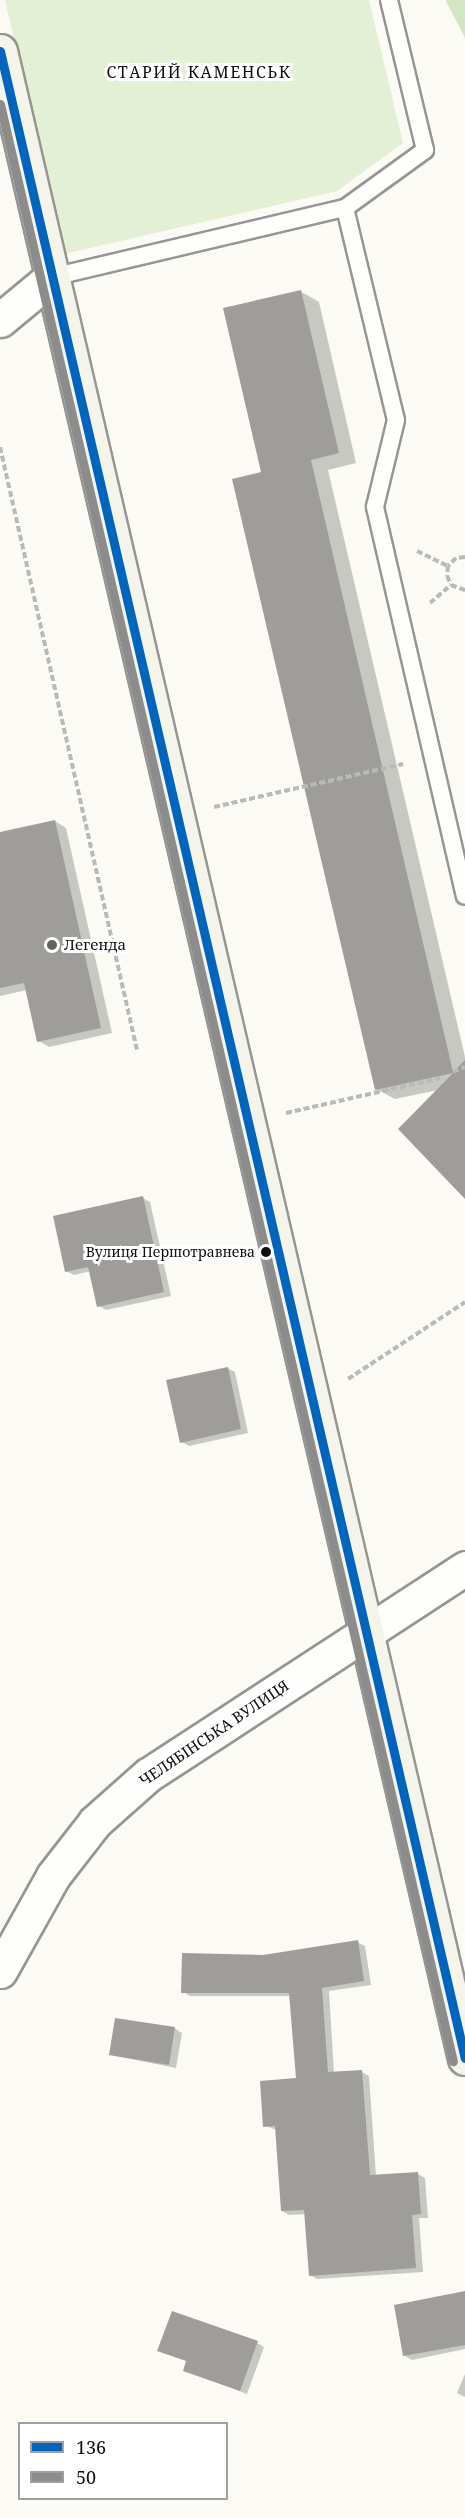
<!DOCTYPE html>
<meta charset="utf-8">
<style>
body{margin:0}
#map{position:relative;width:465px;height:2518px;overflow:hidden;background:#fbfaf4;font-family:"Noto Serif",serif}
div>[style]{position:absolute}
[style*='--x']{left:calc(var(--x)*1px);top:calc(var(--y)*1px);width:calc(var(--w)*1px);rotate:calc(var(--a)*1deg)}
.green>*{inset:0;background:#e3f0d6}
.forest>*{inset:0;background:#d3e6c4}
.shadow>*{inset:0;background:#0003}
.building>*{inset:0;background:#9f9d9a}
.path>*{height:4px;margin-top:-2px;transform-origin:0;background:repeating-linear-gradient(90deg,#b9b9b8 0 6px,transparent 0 9px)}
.roads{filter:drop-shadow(2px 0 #959592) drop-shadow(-2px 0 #959592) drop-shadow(0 2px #959592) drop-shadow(0 -2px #959592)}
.lane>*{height:16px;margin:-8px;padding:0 8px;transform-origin:8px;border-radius:8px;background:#fefefd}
.street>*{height:33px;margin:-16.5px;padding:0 16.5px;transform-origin:16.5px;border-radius:16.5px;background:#fefefd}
.secondary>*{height:33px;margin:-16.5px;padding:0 16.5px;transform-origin:16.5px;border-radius:16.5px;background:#f5f4eb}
.bus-1>*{height:9px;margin:-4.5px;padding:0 4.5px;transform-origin:4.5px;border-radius:4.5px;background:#0065bd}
.bus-2>*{height:9px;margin:-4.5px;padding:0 4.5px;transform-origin:4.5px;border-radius:4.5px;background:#8c8c8c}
.dots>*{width:16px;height:16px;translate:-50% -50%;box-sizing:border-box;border:3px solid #fff;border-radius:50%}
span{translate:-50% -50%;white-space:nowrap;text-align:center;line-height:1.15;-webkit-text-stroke:6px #fff;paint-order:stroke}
.bus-label{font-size:14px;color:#0f0f0f}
.right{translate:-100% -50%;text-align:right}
.poi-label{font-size:15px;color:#0f0f0f}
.left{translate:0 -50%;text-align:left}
.street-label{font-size:15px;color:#0f0f0f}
.neighbourhood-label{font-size:16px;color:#0f0f0f;letter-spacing:1.5px}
.legend{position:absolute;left:18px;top:2422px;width:210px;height:78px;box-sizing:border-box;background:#fff;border:2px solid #9f9f9f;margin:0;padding:8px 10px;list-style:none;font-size:18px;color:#0f0f0f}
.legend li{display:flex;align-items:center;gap:12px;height:30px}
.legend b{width:30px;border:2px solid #9f9f9f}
</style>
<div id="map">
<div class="green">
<div style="clip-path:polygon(5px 0,369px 0,403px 143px,337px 191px,64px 254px)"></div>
</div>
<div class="forest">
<div style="clip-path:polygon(446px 0,465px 0,465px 38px,447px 3px)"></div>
</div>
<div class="shadow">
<div style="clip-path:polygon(300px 291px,319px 302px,356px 463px,328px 470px,465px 1057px,465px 1197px,438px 1090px,395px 1099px,376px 1089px,263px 473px)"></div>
<div style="clip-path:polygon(55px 821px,66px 828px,112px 1033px,49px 1047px,39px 1041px,27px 990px,0 996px,0 834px)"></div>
<div style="clip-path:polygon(143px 1198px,150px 1202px,171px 1296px,106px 1310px,99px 1306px,91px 1271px,74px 1275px,66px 1271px)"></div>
<div style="clip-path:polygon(227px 1368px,235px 1372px,248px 1433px,189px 1446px,182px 1442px)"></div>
<div style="clip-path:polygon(357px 1942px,365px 1946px,371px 1985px,329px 1991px,334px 2073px,362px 2072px,369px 2076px,376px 2176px,418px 2174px,425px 2178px,428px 2218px,419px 2218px,423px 2272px,317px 2279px,310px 2275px,306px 2214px,289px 2215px,282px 2211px,277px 2130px,265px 2126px,297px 2079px,291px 1996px,190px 1996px,183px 1992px,263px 1957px)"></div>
<div style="clip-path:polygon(174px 2028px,182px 2033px,176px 2068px,111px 2055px)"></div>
<div style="clip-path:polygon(465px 2300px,465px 2349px,412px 2360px,405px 2356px)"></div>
<div style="clip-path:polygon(257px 2343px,264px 2347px,247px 2394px,185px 2370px)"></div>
<div style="clip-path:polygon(465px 2374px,465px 2397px,457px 2393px)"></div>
</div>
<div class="building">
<div style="clip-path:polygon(301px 290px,339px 453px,311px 460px,453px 1072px,465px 1060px,465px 1199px,398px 1129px,453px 1073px,375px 1090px,232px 479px,261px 472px,223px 308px)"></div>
<div style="clip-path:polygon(55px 820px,101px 1028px,37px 1042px,24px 983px,0 988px,0 832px)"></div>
<div style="clip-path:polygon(143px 1196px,164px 1292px,97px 1307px,88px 1267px,65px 1272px,53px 1216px)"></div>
<div style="clip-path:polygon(228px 1367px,241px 1429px,180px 1443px,166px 1380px)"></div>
<div style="clip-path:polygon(358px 1940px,364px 1981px,322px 1988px,328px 2072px,362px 2070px,370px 2175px,418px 2172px,421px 2214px,412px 2215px,416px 2268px,309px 2276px,304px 2210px,281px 2211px,275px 2126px,263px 2127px,260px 2081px,296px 2078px,289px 1993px,181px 1993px,182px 1953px,263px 1955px)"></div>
<div style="clip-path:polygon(115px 2018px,175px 2027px,169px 2065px,109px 2055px)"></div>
<div style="clip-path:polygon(465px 2291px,465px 2345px,403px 2356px,394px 2305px)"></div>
<div style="clip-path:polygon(172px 2311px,258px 2341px,240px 2391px,183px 2371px,186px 2361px,157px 2351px)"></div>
</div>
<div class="path">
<div style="--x:0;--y:447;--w:618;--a:77.2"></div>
<div style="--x:417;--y:551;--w:34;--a:26"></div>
<div style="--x:465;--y:557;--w:9;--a:174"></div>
<div style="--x:456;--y:558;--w:11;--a:135"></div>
<div style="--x:448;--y:566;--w:10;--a:96"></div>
<div style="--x:447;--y:576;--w:10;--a:66"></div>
<div style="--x:451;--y:585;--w:15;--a:20"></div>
<div style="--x:430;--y:603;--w:28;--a:-41"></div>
<div style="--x:214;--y:807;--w:194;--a:-12.8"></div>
<div style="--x:453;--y:1072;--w:13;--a:-23"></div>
<div style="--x:286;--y:1113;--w:158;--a:-12.8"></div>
<div style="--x:348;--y:1379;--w:140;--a:-33.3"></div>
</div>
<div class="roads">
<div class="lane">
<div style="--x:345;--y:208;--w:218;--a:76.5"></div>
<div style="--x:396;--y:420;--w:89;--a:103.6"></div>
<div style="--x:375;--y:507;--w:399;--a:77"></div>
<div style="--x:52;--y:277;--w:301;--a:-13.3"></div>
<div style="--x:345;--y:208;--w:99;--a:-35.9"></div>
<div style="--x:425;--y:150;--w:154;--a:-103.5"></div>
</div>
<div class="street">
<div style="--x:0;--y:320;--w:67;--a:-39.6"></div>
<div style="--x:0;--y:1971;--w:109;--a:-60.8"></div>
<div style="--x:53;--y:1876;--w:68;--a:-52.1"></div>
<div style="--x:95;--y:1822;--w:71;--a:-41.6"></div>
<div style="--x:148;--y:1775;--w:379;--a:-33.1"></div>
</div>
<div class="secondary">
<div style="--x:0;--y:51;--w:2060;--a:76.96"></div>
</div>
</div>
<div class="bus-1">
<div style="--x:0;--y:51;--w:2060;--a:76.96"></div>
</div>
<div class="bus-2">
<div style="--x:0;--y:104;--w:2009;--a:76.97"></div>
</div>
<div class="dots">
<div style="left:52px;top:945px;background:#62615f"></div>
<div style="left:266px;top:1252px;background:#0f0f0f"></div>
</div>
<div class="bus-label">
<span class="right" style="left:255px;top:1252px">Вулиця Першотравнева</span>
</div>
<div class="poi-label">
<span class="left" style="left:64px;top:945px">Легенда</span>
</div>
<div class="street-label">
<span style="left:214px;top:1733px;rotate:-34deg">ЧЕЛЯБІНСЬКА ВУЛИЦЯ</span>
</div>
<div class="neighbourhood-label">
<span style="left:199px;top:72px">СТАРИЙ КАМЕНСЬК</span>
</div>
<ul class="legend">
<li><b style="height:8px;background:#0065bd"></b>136</li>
<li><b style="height:8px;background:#8c8c8c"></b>50</li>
</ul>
</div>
